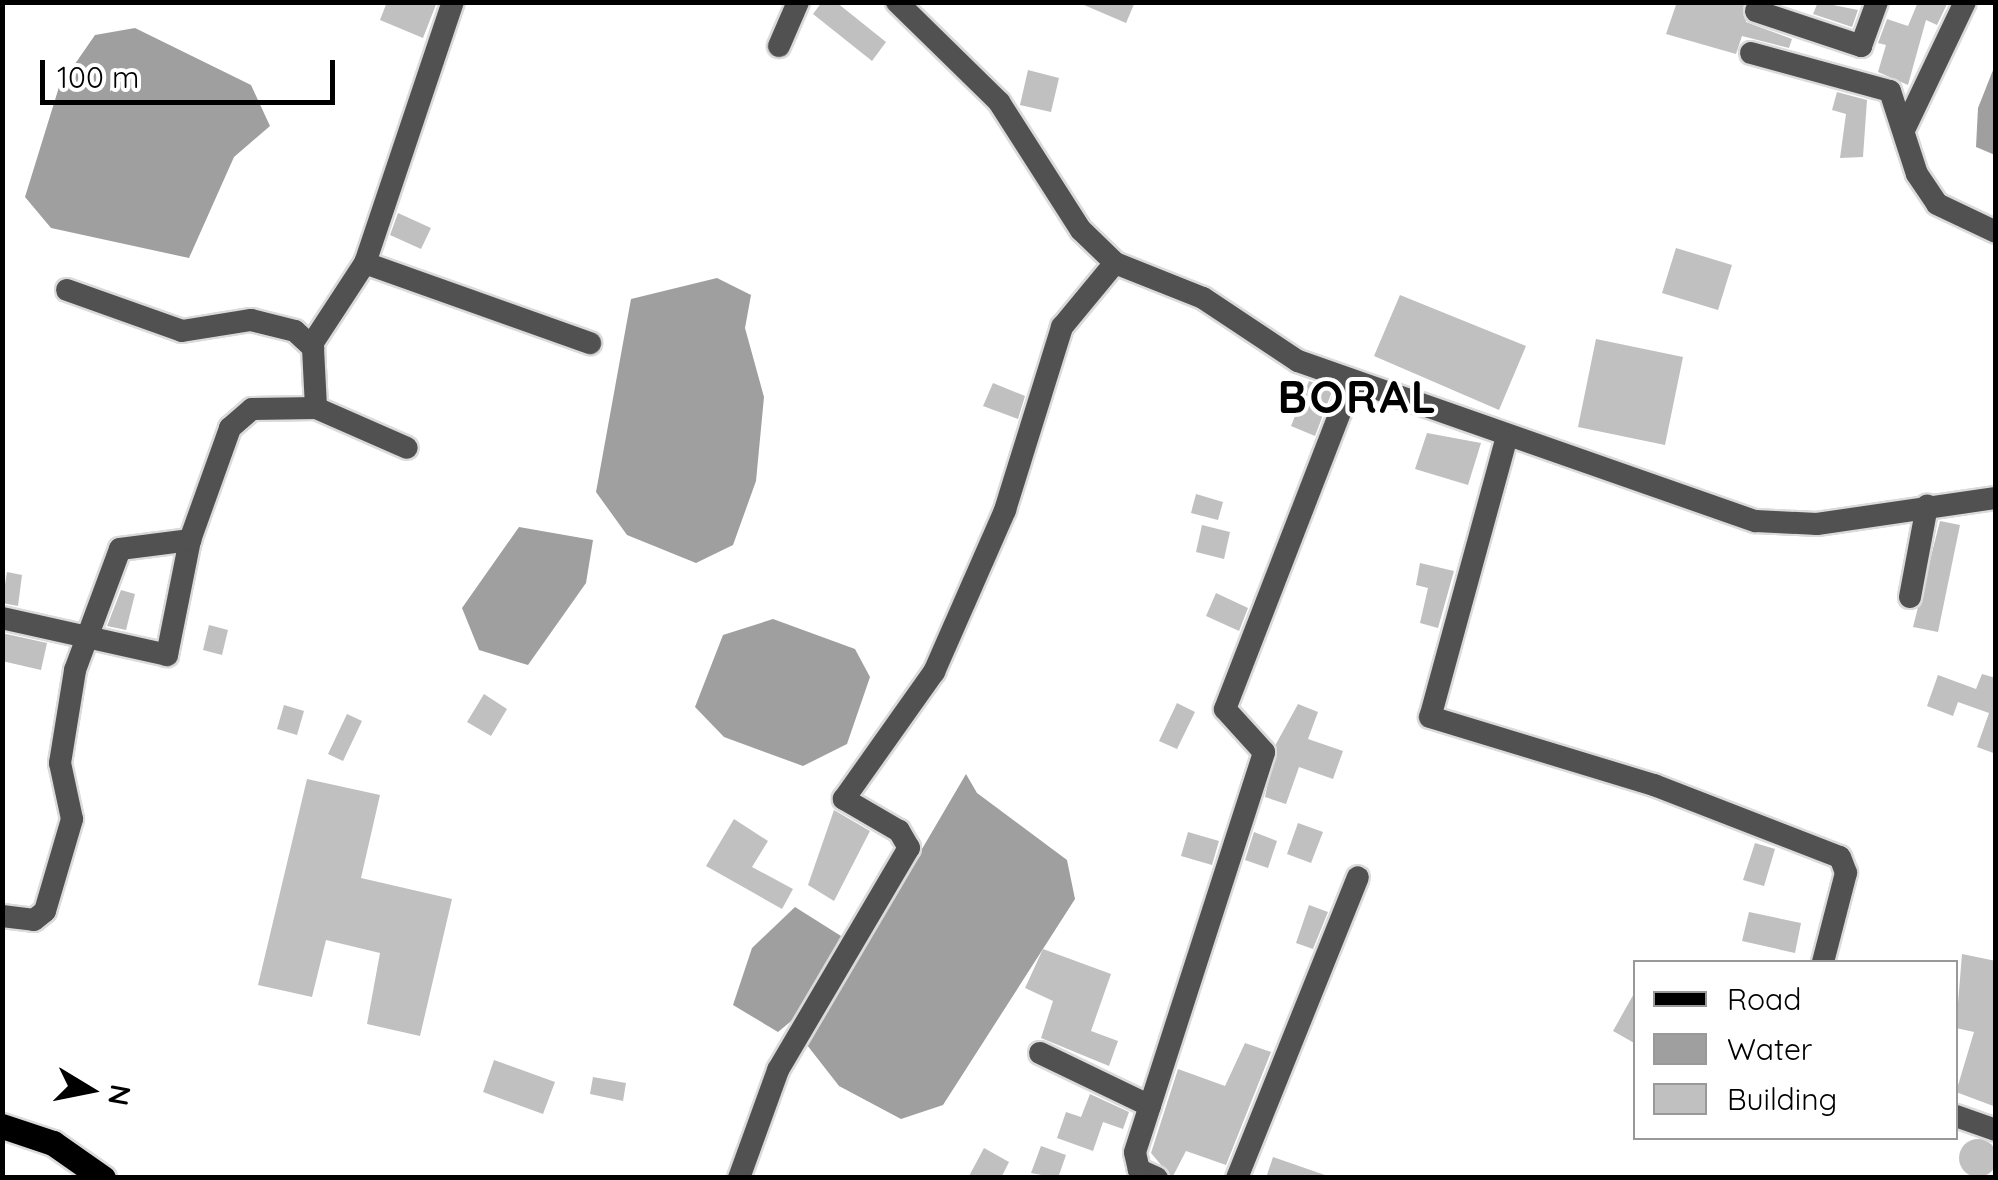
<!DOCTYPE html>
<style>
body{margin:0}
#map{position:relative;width:1998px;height:1180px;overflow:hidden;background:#fff;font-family:Quicksand,sans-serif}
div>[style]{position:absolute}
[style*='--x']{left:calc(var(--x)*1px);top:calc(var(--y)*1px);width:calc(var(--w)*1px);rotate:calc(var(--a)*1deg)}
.water>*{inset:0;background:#9f9f9f}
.building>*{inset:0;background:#c0c0c0}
.round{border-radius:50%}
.roads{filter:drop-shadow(2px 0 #dbdbdb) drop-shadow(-2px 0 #dbdbdb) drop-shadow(0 2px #dbdbdb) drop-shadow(0 -2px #dbdbdb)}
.minor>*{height:22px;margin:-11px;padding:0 11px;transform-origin:11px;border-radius:11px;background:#515151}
.major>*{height:25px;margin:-12.5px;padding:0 12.5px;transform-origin:12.5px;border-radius:12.5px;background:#000}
span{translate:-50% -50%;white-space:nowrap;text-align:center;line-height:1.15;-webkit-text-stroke:8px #fff;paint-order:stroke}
.district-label{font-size:45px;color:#000;font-weight:700;letter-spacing:2.5px}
.frame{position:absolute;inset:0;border:5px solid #000;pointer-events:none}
.legend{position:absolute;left:1633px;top:960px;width:325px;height:180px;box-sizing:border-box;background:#fff;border:2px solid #999;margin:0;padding:12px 18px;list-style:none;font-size:30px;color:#000}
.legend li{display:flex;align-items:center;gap:20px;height:50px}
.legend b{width:50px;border:2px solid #999}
.north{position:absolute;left:40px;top:1040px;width:100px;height:100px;-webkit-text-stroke:8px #fff;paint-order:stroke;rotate:100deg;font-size:28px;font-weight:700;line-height:40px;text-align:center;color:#000}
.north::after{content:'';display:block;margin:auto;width:35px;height:45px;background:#000;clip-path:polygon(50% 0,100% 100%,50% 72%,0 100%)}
.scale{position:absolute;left:40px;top:60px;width:295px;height:45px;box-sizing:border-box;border:5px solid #000;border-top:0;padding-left:12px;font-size:30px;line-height:35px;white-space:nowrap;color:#000;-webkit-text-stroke:8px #fff;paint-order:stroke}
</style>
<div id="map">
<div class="water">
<div style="clip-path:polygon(135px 28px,251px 85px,270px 126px,234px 157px,189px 258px,51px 228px,25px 197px,59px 87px,95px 35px)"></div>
<div style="clip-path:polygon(1995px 65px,1996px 155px,1995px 155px,1976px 147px,1978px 108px)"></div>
<div style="clip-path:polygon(717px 278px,751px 295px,745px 328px,764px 397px,756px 481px,733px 545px,696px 563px,627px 535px,596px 492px,631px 299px)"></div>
<div style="clip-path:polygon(519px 527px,593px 540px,586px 583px,528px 665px,479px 650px,462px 608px)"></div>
<div style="clip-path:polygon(773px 619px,855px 649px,870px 677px,847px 744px,803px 766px,724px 737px,695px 707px,723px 635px)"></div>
<div style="clip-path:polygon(966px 774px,977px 793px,1067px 860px,1075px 899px,943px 1105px,901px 1119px,839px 1086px,807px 1045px)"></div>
<div style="clip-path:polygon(795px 907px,841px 936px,801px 1013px,778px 1032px,733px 1005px,752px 948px)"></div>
</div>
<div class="building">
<div style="clip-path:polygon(387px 2px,437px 2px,423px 38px,380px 20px)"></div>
<div style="clip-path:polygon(822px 2px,836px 2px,886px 42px,872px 61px,813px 14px)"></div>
<div style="clip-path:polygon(1077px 2px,1135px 2px,1126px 23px)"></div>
<div style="clip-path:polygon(1677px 2px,1744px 2px,1746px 22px,1792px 39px,1789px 48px,1742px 36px,1736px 54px,1666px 34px)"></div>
<div style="clip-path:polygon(1818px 2px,1858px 10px,1852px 27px,1813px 14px)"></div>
<div style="clip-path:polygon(1918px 2px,1948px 2px,1937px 25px,1926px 20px,1908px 85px,1878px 72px,1886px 45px,1878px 43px,1887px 19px,1908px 26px)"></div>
<div style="clip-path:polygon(1028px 70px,1059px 78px,1051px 112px,1020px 105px)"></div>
<div style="clip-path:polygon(1837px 92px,1867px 100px,1863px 157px,1840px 158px,1846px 114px,1832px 110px)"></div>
<div style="clip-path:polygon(398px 213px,431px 228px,421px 249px,390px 235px)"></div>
<div style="clip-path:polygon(1676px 248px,1732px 265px,1718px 310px,1662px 293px)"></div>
<div style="clip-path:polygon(1400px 295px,1526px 346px,1499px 410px,1374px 356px)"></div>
<div style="clip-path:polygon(1596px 339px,1683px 357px,1665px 445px,1578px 427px)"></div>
<div style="clip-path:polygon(1309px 381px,1333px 389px,1315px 436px,1291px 426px)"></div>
<div style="clip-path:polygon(993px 383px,1025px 396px,1018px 419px,983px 406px)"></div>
<div style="clip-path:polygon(1427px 433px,1481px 443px,1468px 485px,1415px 469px)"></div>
<div style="clip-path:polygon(1196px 494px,1223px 502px,1218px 520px,1191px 513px)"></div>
<div style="clip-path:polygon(1940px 521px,1960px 525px,1938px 632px,1913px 627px)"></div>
<div style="clip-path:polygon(1202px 525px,1230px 532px,1224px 559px,1196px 552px)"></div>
<div style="clip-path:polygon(1420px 563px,1454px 571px,1438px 628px,1420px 623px,1428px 588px,1416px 585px)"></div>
<div style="clip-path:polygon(7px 572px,22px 575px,18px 606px,2px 603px)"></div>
<div style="clip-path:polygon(121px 590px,135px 594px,126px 630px,107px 626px)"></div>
<div style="clip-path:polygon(1216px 593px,1248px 608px,1239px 631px,1206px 616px)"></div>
<div style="clip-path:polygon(209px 625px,228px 630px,222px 655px,203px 650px)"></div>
<div style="clip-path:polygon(2px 633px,47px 643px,41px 670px,2px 661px)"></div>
<div style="clip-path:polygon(1982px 674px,1996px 678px,1996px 754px,1977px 747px,1989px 713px,1958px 702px,1953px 716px,1927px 706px,1938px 675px,1976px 689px)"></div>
<div style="clip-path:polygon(484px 694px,507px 709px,491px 736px,467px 722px)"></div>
<div style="clip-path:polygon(1177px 703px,1195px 712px,1177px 749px,1159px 741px)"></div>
<div style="clip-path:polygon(1298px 704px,1318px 712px,1308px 739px,1343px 751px,1333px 779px,1299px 767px,1286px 804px,1265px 797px,1276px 744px)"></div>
<div style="clip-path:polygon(284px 705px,304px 711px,297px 735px,277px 729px)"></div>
<div style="clip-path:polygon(347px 714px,362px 721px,343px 761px,328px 754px)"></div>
<div style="clip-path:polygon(307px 779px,380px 795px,361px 878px,452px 899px,420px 1036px,367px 1024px,380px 953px,326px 940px,312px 997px,258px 985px)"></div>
<div style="clip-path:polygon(834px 810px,870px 831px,834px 901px,808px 885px)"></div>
<div style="clip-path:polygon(734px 819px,768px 841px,752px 867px,793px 889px,782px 909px,706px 866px)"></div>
<div style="clip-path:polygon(1298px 823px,1323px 832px,1311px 863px,1287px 854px)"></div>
<div style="clip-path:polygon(1188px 832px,1219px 841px,1212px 865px,1181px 856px)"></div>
<div style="clip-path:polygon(1254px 832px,1277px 841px,1268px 868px,1245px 860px)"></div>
<div style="clip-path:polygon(1755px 843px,1775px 849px,1764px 886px,1743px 880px)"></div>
<div style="clip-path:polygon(1309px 905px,1328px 912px,1313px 949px,1296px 943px)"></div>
<div style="clip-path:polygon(1749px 912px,1801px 923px,1795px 953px,1742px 941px)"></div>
<div style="clip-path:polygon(1043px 949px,1111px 974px,1091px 1031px,1118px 1041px,1109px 1066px,1041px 1038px,1053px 1001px,1025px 988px)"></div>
<div style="clip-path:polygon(1962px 954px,1996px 961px,1996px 1107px,1956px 1092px,1974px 1032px,1956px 1028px)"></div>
<div style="clip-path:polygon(1636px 990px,1636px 1044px,1613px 1031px)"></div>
<div style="clip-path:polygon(1245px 1043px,1271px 1052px,1226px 1165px,1186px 1151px,1172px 1178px,1151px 1153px,1178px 1069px,1225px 1086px)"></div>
<div style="clip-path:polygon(494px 1060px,555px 1082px,543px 1114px,483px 1092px)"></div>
<div style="clip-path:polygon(593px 1077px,626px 1083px,623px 1101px,590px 1094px)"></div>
<div style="clip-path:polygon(1090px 1094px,1129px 1112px,1123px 1129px,1103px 1122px,1093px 1151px,1057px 1138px,1066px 1112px,1081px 1117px)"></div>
<div class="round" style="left:1959px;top:1139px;width:38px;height:38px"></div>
<div style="clip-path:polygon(1041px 1146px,1066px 1155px,1058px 1178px,1031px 1173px)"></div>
<div style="clip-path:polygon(984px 1148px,1009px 1162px,1001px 1178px,968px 1178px)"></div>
<div style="clip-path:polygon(1273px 1157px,1325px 1175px,1325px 1178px,1266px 1178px)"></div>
</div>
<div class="roads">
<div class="minor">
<div style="--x:897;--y:2;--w:143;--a:44.4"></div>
<div style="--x:999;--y:102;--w:152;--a:57.4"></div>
<div style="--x:1081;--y:230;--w:47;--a:44.1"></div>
<div style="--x:1115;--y:263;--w:95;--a:21.7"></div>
<div style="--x:1203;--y:298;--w:114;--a:33.6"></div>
<div style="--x:1298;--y:361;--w:485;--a:19.3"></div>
<div style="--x:1756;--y:521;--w:61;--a:2.8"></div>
<div style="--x:1817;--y:524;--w:181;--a:-8.3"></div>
<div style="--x:1756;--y:11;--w:111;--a:18.4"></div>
<div style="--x:1861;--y:46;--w:47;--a:-70"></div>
<div style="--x:779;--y:46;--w:48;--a:-66.6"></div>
<div style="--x:1751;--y:53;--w:144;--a:15.3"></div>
<div style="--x:1890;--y:91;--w:87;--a:72"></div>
<div style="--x:1917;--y:174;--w:36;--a:56"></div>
<div style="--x:1937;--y:204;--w:65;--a:25.4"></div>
<div style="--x:1904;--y:130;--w:142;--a:-64.5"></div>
<div style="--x:365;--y:263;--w:275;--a:-71.4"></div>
<div style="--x:67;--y:290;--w:122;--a:19.6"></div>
<div style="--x:182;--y:331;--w:70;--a:-9.1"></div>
<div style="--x:251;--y:320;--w:45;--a:14"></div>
<div style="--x:295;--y:331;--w:25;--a:43"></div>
<div style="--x:313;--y:348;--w:60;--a:87.1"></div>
<div style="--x:312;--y:344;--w:97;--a:-56.8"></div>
<div style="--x:365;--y:263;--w:239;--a:19.6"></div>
<div style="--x:1506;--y:440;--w:287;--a:105.3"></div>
<div style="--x:1430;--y:717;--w:234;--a:16.9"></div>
<div style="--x:1654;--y:785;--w:199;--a:21.2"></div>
<div style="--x:1840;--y:857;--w:17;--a:69"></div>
<div style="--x:1846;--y:873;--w:92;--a:104.5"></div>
<div style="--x:1910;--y:597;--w:93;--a:-79.4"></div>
<div style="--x:2;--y:618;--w:169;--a:12.6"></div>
<div style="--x:167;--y:655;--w:117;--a:-78.7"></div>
<div style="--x:2;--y:916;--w:32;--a:7"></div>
<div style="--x:34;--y:920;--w:14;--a:-39"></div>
<div style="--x:45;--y:911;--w:96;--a:-73.6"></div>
<div style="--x:72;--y:819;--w:57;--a:-102.1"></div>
<div style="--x:60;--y:763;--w:94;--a:-80.8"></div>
<div style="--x:75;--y:670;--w:129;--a:-69.6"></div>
<div style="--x:120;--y:549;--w:71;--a:-7.3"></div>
<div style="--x:190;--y:540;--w:119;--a:-70.3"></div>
<div style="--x:230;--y:428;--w:29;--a:-41"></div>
<div style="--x:252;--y:409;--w:64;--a:-0.9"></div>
<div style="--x:316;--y:408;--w:99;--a:23.7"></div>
<div style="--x:1040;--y:1053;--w:122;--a:25.7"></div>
<div style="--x:1956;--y:1116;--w:42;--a:19.3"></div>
<div style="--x:739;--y:1178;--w:115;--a:-70.1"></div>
<div style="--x:778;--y:1070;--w:258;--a:-59.5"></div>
<div style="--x:909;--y:848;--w:20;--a:-120"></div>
<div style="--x:899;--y:831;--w:64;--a:-149.8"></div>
<div style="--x:844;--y:799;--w:156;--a:-54.7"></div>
<div style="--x:934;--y:672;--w:177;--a:-66.3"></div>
<div style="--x:1005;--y:510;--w:192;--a:-72.7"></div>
<div style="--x:1062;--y:327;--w:83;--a:-50.4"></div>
<div style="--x:1157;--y:1178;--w:20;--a:-156"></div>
<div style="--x:1139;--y:1170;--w:18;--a:-103"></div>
<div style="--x:1135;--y:1152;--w:420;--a:-72.1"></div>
<div style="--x:1264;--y:752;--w:58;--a:-132.2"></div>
<div style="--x:1225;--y:709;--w:349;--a:-68.8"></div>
<div style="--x:1237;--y:1178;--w:324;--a:-68.1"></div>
</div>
<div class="major">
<div style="--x:2;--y:1126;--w:54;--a:18.4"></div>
<div style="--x:53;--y:1143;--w:61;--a:35"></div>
</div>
</div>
<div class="district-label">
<span style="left:1358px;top:397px">BORAL</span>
</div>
<div class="frame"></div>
<ul class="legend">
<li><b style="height:12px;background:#000"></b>Road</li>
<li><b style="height:28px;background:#9f9f9f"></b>Water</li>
<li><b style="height:28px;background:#c0c0c0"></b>Building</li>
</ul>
<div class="north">N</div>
<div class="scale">100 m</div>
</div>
